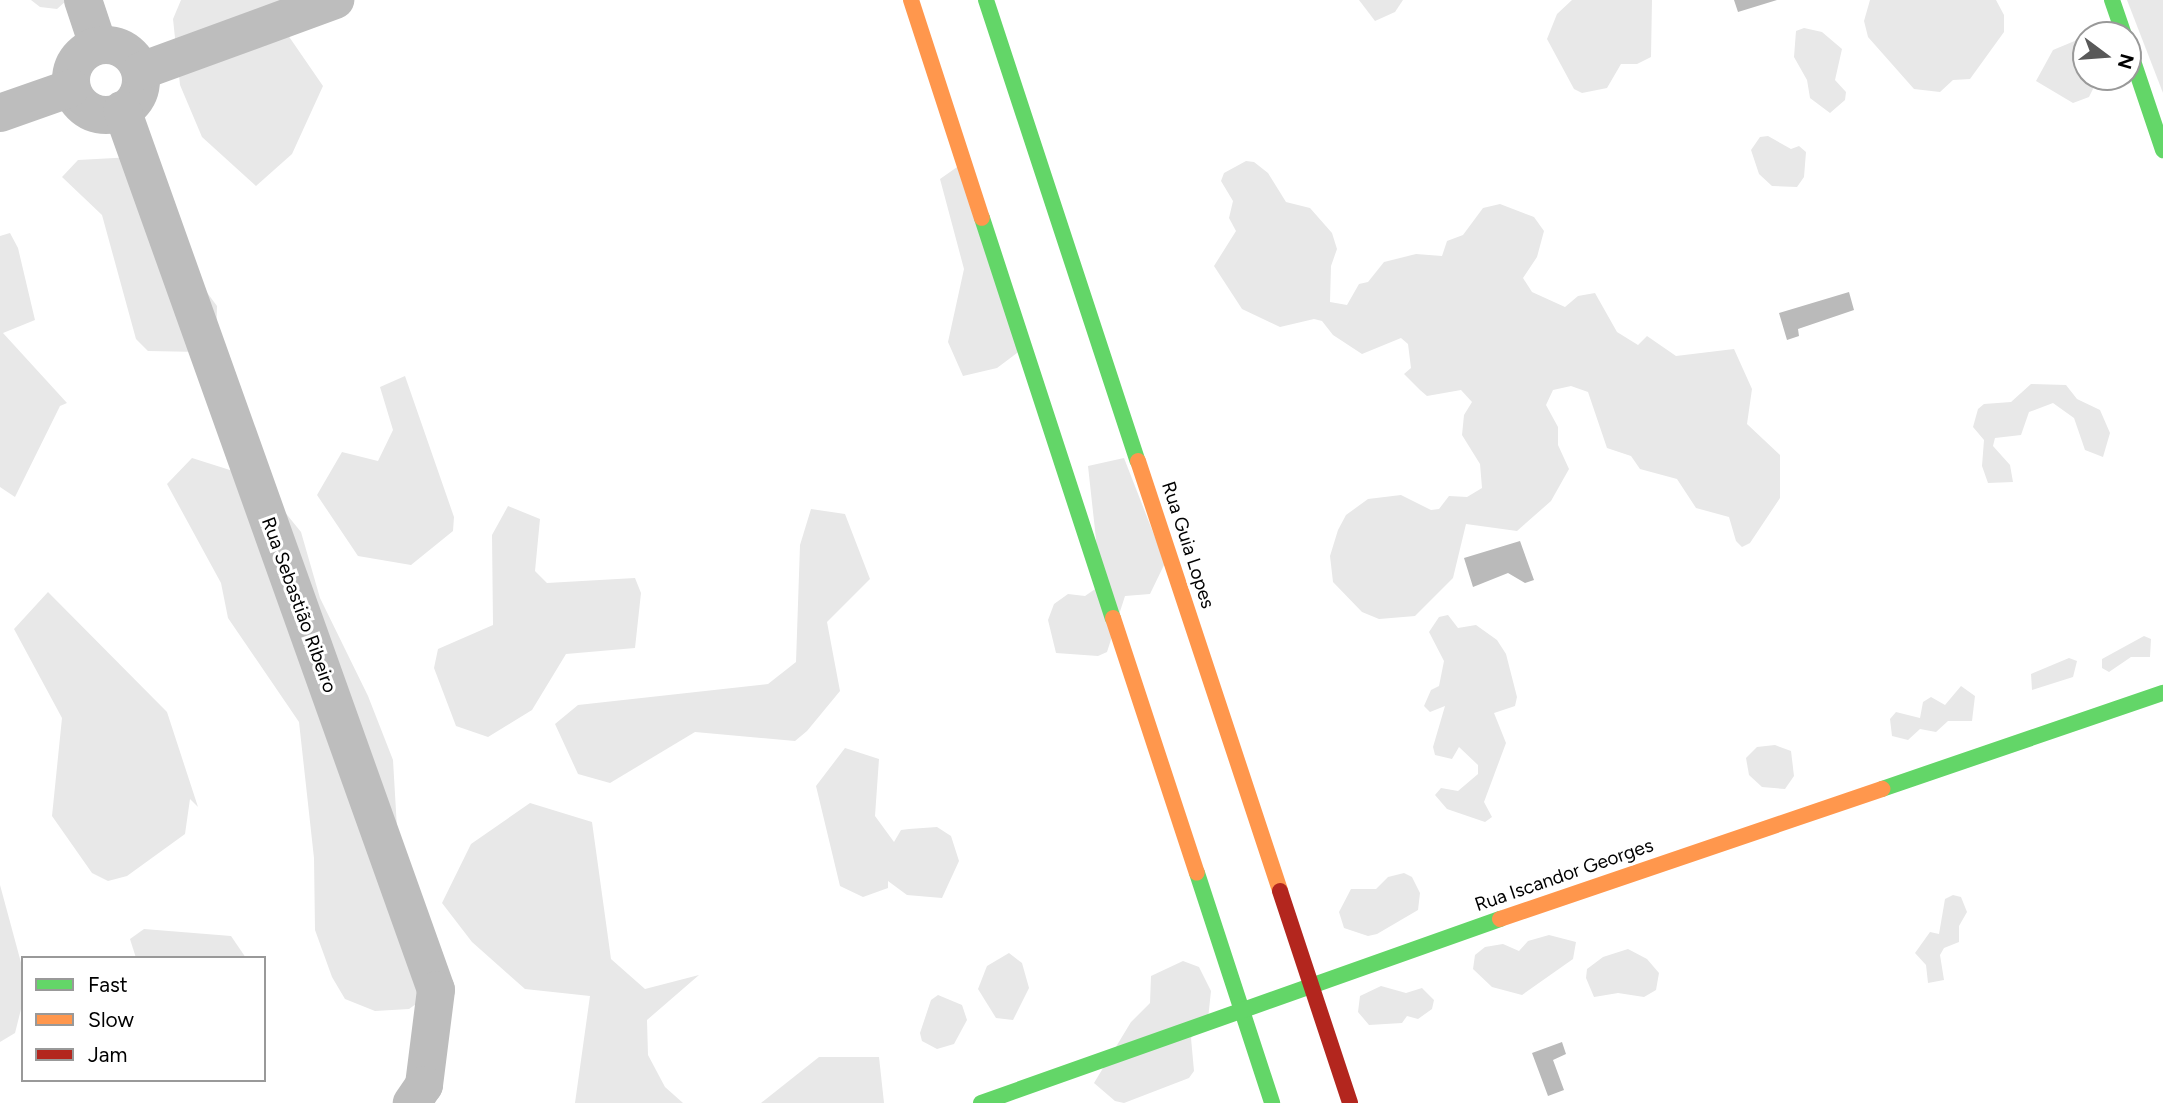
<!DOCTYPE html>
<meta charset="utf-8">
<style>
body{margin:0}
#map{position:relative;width:2163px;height:1103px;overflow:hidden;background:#fff;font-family:Figtree,sans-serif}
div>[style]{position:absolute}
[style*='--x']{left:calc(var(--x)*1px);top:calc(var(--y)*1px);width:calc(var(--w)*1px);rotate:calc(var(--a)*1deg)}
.green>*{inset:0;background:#e8e8e8}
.water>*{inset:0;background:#bababa}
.street>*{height:38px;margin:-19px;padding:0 19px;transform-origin:19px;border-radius:19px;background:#bdbdbd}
.street>.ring{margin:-19px;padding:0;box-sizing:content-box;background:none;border:38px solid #bdbdbd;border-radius:50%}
.fast>*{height:16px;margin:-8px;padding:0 8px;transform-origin:8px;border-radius:8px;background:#63d668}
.slow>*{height:16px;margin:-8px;padding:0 8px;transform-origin:8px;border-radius:8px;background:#ff974d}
.jam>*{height:16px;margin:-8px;padding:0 8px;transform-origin:8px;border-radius:8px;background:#b3261e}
span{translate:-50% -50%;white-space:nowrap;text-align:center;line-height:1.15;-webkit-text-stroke:6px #fff;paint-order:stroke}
.street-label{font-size:19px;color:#000}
.legend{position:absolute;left:21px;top:956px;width:245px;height:126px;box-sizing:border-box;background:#fff;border:2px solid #999;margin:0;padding:9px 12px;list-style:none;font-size:21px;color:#000}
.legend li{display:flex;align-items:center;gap:14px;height:35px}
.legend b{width:35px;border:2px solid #999}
.north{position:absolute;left:2072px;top:21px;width:70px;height:70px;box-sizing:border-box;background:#fff;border:2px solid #999;border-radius:50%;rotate:106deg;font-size:19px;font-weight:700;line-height:28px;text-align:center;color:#000}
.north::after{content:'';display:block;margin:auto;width:24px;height:32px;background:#595959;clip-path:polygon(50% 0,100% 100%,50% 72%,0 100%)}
</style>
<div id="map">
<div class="green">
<div style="clip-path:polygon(31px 0,67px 0,57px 9px,40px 7px)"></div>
<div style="clip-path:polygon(181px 0,281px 0,281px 25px,323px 86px,292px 154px,256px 186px,202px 137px,180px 85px,173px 19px)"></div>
<div style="clip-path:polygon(1359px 0,1403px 0,1395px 12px,1375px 21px)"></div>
<div style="clip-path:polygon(1572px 0,1652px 0,1651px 57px,1637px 64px,1621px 64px,1607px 88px,1582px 93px,1574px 89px,1547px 39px,1557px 14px)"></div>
<div style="clip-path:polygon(1870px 0,1996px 0,2004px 15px,2004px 32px,1970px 79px,1953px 80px,1940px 92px,1914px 89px,1868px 37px,1864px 21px)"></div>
<div style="clip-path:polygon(2127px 0,2163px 0,2163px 93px)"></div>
<div style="clip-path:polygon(1804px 28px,1822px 32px,1842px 49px,1835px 80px,1846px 92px,1845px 100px,1830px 113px,1810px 98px,1807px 80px,1794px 57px,1796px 31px)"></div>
<div style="clip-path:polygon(2077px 40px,2086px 43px,2086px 77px,2109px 77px,2097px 81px,2089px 97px,2073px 103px,2036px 81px,2053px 50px)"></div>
<div style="clip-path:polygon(1768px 136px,1791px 149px,1799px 146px,1806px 152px,1804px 177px,1797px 187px,1772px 186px,1759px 174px,1751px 150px,1760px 137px)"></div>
<div style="clip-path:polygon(133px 157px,185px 263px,217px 306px,216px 341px,201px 352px,148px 351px,136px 339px,102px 215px,62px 177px,78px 160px)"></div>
<div style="clip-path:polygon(1246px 161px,1254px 162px,1268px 173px,1286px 202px,1310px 208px,1332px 233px,1337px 249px,1331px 266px,1330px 302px,1347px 305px,1359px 284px,1368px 282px,1384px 262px,1416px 254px,1442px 256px,1447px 241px,1463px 235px,1483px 208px,1500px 204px,1534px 217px,1544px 231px,1537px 257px,1523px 278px,1532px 292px,1565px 307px,1578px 296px,1595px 293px,1617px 332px,1638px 345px,1647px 336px,1676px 356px,1734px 349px,1752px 389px,1747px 424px,1780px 455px,1780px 498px,1750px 543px,1742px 547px,1736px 541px,1729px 517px,1696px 508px,1677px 479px,1640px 469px,1631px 456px,1607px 448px,1588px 392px,1571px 386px,1553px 390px,1546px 405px,1558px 427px,1558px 445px,1569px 469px,1551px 501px,1517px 531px,1466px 524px,1453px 578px,1415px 616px,1379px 619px,1362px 612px,1333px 582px,1330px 556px,1338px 530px,1346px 515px,1368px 499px,1401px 495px,1431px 510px,1439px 509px,1449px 496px,1467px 497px,1482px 488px,1480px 464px,1462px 435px,1464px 415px,1472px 402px,1461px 390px,1427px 396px,1420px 390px,1404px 374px,1411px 368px,1408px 344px,1401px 338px,1362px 354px,1333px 335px,1322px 321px,1314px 319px,1280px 327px,1242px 309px,1214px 266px,1236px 231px,1229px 218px,1233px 201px,1221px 181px,1224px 173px)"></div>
<div style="clip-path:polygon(960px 165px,1021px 350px,997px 368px,963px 376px,948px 342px,964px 269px,940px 179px)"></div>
<div style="clip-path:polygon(10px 233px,18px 248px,35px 320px,3px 333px,67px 403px,60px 406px,15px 497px,0 487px,0 236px)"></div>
<div style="clip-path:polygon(405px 376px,454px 517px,453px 531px,411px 565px,358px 556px,317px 495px,342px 452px,378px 461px,393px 430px,380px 387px)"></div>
<div style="clip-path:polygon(2031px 384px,2066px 385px,2077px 399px,2100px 410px,2110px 433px,2103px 457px,2085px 450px,2074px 418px,2053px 403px,2029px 412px,2021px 435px,1995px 438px,1993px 446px,2010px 465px,2013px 482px,1988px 483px,1982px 466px,1984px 440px,1973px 427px,1978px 409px,1984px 404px,2011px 402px)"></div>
<div style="clip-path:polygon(192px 458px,258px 479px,301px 532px,320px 598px,368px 696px,393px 760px,397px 828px,436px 990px,409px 1009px,375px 1011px,345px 999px,332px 977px,315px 930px,314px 858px,299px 722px,228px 618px,221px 583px,167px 484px)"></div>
<div style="clip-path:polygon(1124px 458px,1165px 563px,1150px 594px,1125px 596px,1107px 652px,1098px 656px,1056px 653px,1048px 620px,1054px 604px,1068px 594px,1085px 596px,1101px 585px,1088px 466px)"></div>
<div style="clip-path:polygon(508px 506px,540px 519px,535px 571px,547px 583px,635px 578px,641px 593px,635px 648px,566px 654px,532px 710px,488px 737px,456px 726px,434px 668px,438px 649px,493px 625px,492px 535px)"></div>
<div style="clip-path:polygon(811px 509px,845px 514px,870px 579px,827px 622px,840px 691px,807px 731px,795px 741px,695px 732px,610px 783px,578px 774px,555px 724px,578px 705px,768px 684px,796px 662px,800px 545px)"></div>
<div style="clip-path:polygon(48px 592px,167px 712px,198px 807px,190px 799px,185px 834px,127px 876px,108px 881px,92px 873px,52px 816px,62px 718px,14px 629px)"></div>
<div style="clip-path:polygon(1448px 615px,1458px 628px,1476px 625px,1497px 640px,1506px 654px,1517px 697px,1515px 706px,1494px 713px,1506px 743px,1484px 802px,1492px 817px,1485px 822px,1447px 809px,1435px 795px,1441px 788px,1458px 791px,1478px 774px,1478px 765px,1459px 747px,1452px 759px,1435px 755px,1433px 747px,1445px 706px,1430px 712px,1424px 706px,1431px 690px,1439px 686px,1444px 661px,1429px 632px,1439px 617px)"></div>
<div style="clip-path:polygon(2144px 636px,2151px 639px,2150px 657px,2131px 657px,2109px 672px,2102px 668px,2102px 659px)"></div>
<div style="clip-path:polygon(2069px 658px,2077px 661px,2073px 677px,2032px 690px,2031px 674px)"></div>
<div style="clip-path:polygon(1961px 686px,1975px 696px,1972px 721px,1948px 721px,1936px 732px,1920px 729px,1908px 740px,1892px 736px,1890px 719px,1896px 712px,1920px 718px,1923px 702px,1931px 697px,1945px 705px)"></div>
<div style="clip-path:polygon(1757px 747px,1775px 745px,1791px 751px,1794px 776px,1785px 789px,1762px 787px,1749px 775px,1746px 758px)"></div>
<div style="clip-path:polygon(845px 748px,879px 759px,875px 816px,894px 842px,901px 830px,909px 829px,937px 827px,951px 836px,959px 861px,942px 898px,907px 895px,888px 881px,888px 888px,863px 897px,840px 886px,816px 786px)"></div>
<div style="clip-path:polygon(530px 803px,592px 822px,611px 959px,645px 989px,699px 975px,647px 1020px,648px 1055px,665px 1087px,683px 1103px,575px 1103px,590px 996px,525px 989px,472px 942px,442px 903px,471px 844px)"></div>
<div style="clip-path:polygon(1404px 873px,1412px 877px,1420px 893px,1418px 910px,1377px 934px,1368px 936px,1344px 928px,1339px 912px,1351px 889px,1376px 889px,1388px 877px)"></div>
<div style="clip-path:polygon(0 885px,23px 970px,23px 1001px,15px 1033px,0 1042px)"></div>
<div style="clip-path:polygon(1953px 895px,1961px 897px,1967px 912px,1959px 926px,1959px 942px,1944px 948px,1940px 955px,1944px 980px,1928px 983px,1926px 965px,1915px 953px,1930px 932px,1939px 934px,1945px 899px)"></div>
<div style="clip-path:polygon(144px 929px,231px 936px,246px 958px,136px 958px,130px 939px)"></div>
<div style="clip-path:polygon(1549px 935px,1576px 942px,1573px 959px,1522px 995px,1492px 987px,1473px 969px,1475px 955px,1485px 947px,1503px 944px,1519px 951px,1528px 941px)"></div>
<div style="clip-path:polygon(1628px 949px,1647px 959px,1659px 973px,1656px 990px,1644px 997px,1618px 993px,1594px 997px,1586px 978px,1587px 969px,1603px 957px)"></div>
<div style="clip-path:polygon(1009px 953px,1022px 963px,1029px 988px,1013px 1020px,996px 1018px,978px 989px,987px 966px)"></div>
<div style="clip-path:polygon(1183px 961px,1199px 967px,1211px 991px,1208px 1019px,1191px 1038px,1194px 1071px,1189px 1078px,1124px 1103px,1115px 1101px,1094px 1083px,1131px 1022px,1150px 1003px,1151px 976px)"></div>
<div style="clip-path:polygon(1381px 986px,1406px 993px,1422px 988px,1434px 1000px,1432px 1009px,1418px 1019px,1407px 1016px,1402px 1023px,1369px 1025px,1358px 1012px,1360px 996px)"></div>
<div style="clip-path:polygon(938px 995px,962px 1005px,967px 1020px,954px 1044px,937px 1049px,922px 1041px,920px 1033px,931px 1000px)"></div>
<div style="clip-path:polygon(819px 1057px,879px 1057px,884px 1103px,761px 1103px)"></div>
</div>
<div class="water">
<div style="clip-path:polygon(1734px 0,1777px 0,1738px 12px)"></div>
<div style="clip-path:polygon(1849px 292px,1854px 310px,1798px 329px,1799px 336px,1787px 340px,1779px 313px)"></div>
<div style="clip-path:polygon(1520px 541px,1534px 580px,1525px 583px,1508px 573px,1473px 587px,1464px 558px)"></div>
<div style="clip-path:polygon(1562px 1042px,1566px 1054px,1553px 1060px,1564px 1090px,1548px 1096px,1532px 1053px)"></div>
</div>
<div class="street">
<div style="--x:83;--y:0;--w:47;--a:71.6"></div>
<div class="ring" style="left:71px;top:45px;width:32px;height:32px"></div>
<div style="--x:141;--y:71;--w:207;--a:-20.1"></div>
<div style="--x:122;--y:110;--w:934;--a:70.36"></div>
<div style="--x:436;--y:990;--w:96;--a:97.2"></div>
<div style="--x:424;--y:1085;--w:22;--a:124"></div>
<div style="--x:0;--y:113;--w:75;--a:-19.4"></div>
</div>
<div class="fast">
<div style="--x:986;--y:0;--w:485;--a:71.8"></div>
<div style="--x:2112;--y:0;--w:37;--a:71"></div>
<div style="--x:2128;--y:46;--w:110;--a:71.4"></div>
<div style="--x:982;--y:218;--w:421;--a:71.9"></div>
<div style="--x:1882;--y:789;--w:297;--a:-18.9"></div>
<div style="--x:1197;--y:873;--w:242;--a:71.9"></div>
<div style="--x:981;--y:1103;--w:551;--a:-19.52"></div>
</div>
<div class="slow">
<div style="--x:911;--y:0;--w:229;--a:72"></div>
<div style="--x:1138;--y:461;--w:453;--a:71.7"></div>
<div style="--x:1113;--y:618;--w:268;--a:71.8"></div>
<div style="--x:1500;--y:919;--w:404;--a:-18.8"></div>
</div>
<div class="jam">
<div style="--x:1280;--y:891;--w:223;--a:71.7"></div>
</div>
<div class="street-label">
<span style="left:1188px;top:545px;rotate:72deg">Rua Guia Lopes</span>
<span style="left:299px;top:605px;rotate:70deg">Rua Sebastião Ribeiro</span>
<span style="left:1564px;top:875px;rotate:-19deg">Rua Iscandor Georges</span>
</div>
<ul class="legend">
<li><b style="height:9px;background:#63d668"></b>Fast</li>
<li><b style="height:9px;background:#ff974d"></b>Slow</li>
<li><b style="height:9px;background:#b3261e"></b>Jam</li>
</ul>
<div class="north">N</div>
</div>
